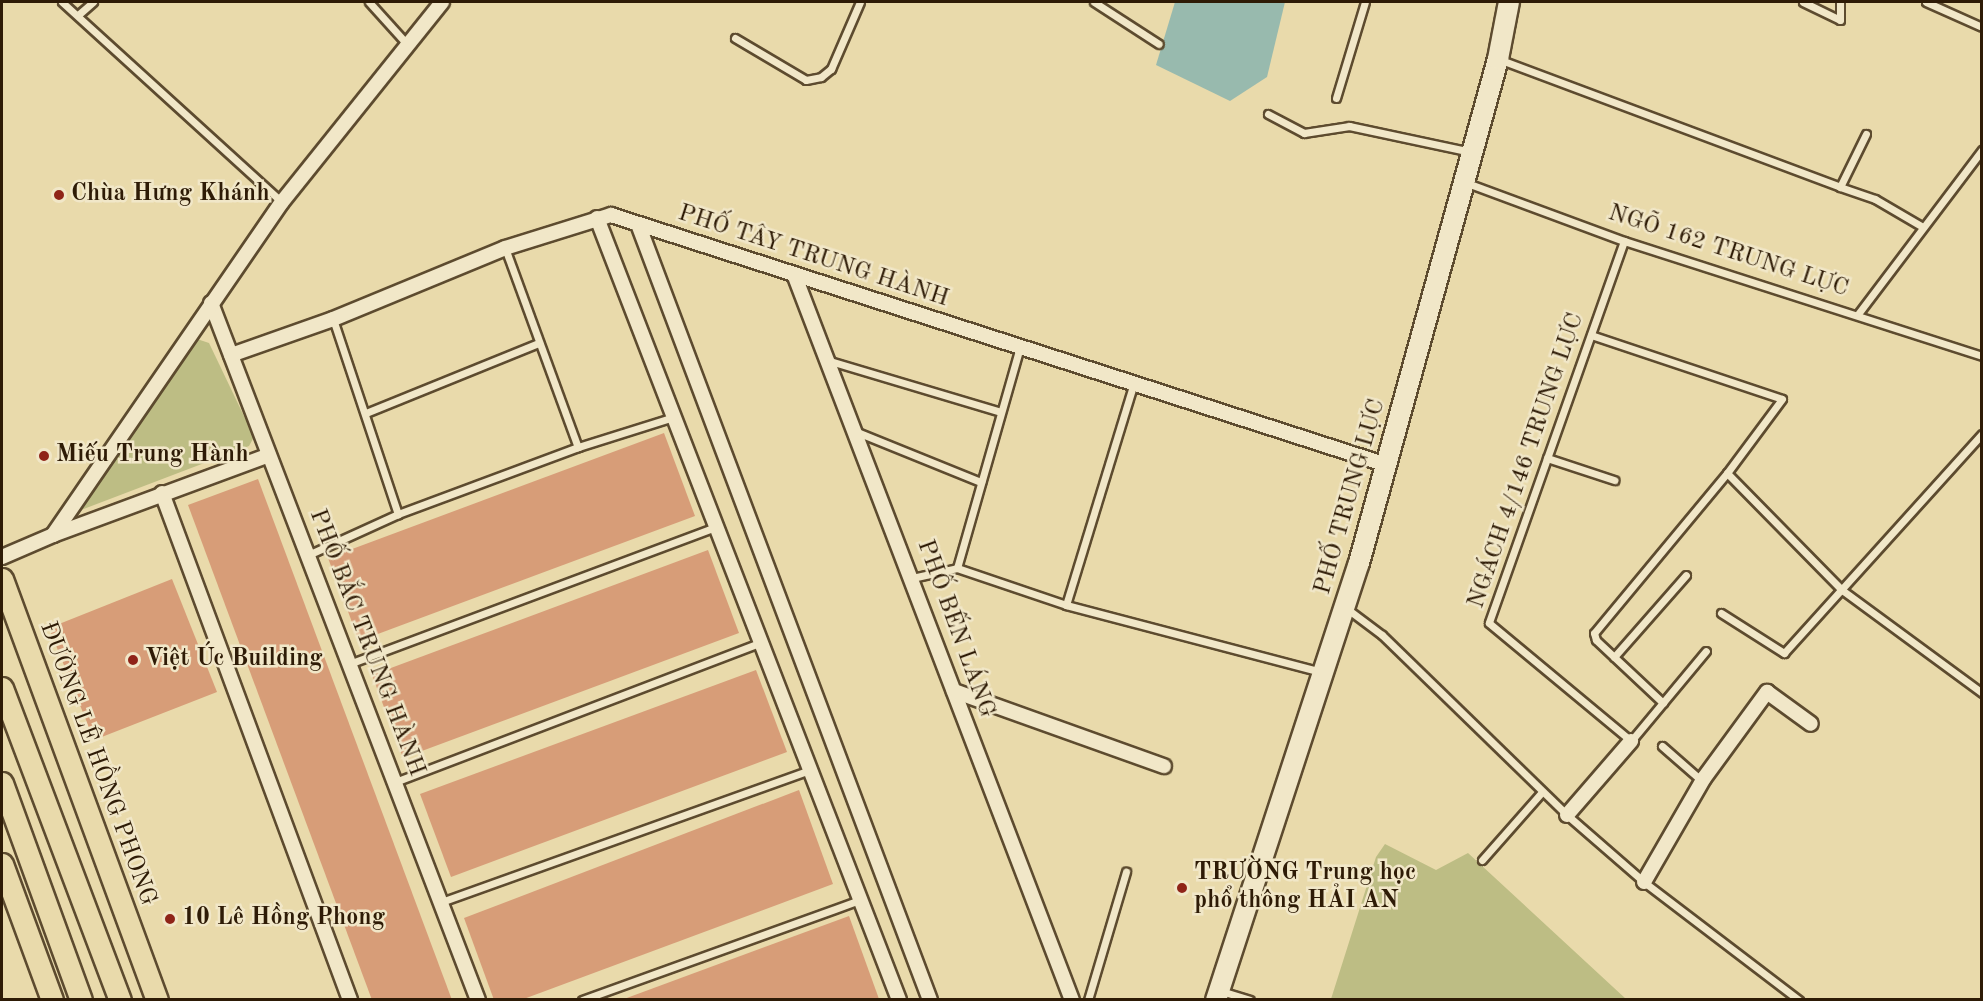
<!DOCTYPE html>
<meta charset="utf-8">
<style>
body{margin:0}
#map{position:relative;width:1983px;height:1001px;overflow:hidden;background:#e9daab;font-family:"Old Standard TT",serif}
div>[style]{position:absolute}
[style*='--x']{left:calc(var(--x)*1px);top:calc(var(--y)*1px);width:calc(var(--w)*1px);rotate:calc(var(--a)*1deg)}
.green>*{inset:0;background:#bdbd84}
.water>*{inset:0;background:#98baae}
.building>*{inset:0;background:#d79d78}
.roads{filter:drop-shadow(2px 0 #5d4b2f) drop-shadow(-2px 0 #5d4b2f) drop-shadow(0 2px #5d4b2f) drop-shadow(0 -2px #5d4b2f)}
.lane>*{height:7px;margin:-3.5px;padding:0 3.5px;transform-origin:3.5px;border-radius:3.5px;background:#f1e7c8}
.street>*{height:14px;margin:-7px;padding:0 7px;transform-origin:7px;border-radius:7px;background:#f1e7c8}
.secondary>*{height:20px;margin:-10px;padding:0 10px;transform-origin:10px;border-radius:10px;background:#f1e7c8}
.primary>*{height:21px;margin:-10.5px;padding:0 10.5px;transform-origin:10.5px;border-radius:10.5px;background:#e9daab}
.dots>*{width:16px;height:16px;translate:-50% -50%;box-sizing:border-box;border:3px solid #f1e7c8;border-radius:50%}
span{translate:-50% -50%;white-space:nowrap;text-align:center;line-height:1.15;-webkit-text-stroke:5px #f1e7c8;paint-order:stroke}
.poi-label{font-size:24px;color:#2e1b06;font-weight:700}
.left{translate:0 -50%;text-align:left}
.street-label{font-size:24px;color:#2e1b06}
.frame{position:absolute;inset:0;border:3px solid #2e1b06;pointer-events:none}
</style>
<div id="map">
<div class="green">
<div style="clip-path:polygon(194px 338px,209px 343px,254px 437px,249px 446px,81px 510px)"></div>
<div style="clip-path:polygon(1385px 844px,1436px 870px,1468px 853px,1626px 999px,1331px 999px,1376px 857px)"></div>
</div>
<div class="water">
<div style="clip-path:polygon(1175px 2px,1285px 2px,1267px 77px,1230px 101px,1156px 65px)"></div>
</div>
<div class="building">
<div style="clip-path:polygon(664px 433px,695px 516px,359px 641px,328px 558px)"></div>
<div style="clip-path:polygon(258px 479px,452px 1000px,372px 1000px,188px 505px)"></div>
<div style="clip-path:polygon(708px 550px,739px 633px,403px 758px,372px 675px)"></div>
<div style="clip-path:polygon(172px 579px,217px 692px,94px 740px,49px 628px)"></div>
<div style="clip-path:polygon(756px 670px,787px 752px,451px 877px,420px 794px)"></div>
<div style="clip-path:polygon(799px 790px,833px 884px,521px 1000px,494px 1000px,464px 918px)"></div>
<div style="clip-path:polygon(849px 916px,879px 999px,624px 1000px,624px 999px)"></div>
</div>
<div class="roads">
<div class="lane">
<div style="--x:62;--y:2;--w:297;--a:42.3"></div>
<div style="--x:369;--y:2;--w:57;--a:47.9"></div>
<div style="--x:1094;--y:2;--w:77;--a:32.9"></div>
<div style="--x:1803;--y:2;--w:41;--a:25.9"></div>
<div style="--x:1840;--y:20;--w:18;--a:-90"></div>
<div style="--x:1926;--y:2;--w:61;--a:24.1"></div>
<div style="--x:78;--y:15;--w:20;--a:-41"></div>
<div style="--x:735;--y:38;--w:82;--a:30.6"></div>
<div style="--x:806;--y:80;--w:15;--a:-11"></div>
<div style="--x:821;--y:77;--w:13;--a:-39"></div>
<div style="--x:831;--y:69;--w:73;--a:-66.6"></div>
<div style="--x:1501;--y:60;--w:362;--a:20.5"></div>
<div style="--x:1840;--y:187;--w:59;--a:-63.9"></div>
<div style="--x:1336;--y:98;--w:100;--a:-73.2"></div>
<div style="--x:1268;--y:114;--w:41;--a:27.8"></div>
<div style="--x:1304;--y:133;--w:46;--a:-8.8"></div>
<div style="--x:1349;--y:126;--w:125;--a:12"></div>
<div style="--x:1467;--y:183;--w:167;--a:20.3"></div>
<div style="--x:1624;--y:241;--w:376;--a:17.8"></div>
<div style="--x:1840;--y:187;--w:37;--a:19"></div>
<div style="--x:1875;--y:199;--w:53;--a:30.4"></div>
<div style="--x:1624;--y:241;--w:405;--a:109.5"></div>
<div style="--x:1489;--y:623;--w:185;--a:39.7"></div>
<div style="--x:1631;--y:741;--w:117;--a:-50.2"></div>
<div style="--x:505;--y:248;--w:212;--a:69.9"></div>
<div style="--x:1858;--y:314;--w:206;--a:-52.9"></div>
<div style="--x:333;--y:319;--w:206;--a:71.6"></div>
<div style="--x:1591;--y:335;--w:201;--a:18.5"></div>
<div style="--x:1782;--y:399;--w:92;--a:126.6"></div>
<div style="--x:1727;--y:473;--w:208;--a:129.7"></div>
<div style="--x:1594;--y:633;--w:7;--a:74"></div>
<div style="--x:1596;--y:640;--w:92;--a:43.2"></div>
<div style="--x:830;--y:361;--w:178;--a:16.6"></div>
<div style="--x:366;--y:413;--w:186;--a:-22.1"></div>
<div style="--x:857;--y:432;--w:134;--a:22"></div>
<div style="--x:1547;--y:458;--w:71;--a:18.2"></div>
<div style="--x:1727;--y:473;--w:164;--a:45.5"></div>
<div style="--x:1842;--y:590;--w:174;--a:36.3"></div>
<div style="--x:308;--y:555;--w:99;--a:-24.5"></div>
<div style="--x:398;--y:514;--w:192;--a:-20.4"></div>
<div style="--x:578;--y:447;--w:101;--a:-17.4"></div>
<div style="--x:957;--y:568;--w:230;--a:-74.1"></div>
<div style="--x:912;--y:578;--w:46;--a:-12.5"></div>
<div style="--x:957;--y:568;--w:115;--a:18.7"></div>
<div style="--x:1066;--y:605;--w:232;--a:-73"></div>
<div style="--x:1066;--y:605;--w:265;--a:14.7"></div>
<div style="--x:1346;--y:608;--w:45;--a:36.9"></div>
<div style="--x:1382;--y:635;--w:258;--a:44.2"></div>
<div style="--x:1567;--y:815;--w:102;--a:41"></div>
<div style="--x:1644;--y:882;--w:195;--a:37.3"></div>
<div style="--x:1721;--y:613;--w:75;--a:32.4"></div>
<div style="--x:1784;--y:653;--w:295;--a:-47.9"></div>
<div style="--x:1614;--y:657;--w:109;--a:-48.7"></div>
<div style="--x:349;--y:664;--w:392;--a:-20.5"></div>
<div style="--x:1662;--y:746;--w:53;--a:41.2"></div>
<div style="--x:395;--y:782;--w:392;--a:-20.9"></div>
<div style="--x:1482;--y:860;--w:89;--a:-48.6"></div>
<div style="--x:441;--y:902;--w:392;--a:-19.7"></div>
<div style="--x:1221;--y:991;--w:30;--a:17"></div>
<div style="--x:582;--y:1000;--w:295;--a:-19.8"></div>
<div style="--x:1088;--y:1000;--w:134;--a:-73.5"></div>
</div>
<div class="street">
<div style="--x:597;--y:218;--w:838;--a:68.88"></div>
<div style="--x:638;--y:224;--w:829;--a:69.38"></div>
<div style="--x:794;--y:274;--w:777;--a:69.05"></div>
<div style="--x:211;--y:303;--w:746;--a:69.04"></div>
<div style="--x:231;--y:355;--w:108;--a:-19.4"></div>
<div style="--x:333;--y:319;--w:186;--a:-22.4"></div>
<div style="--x:505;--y:248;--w:111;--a:-17.3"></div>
<div style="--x:611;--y:215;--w:815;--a:17.86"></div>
<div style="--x:162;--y:493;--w:541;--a:69.65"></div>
<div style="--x:53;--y:535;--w:230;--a:-20.3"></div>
<div style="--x:2;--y:557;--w:56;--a:-23.3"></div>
<div style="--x:53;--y:535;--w:404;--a:-55.5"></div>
<div style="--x:282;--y:202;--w:256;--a:-51.3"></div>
<div style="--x:954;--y:691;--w:223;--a:19.7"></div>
<div style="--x:1567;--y:815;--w:98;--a:-49.1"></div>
<div style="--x:1644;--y:882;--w:120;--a:-60"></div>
<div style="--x:1704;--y:778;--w:107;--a:-53.8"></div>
<div style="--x:1767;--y:692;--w:54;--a:36"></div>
</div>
<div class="secondary">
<div style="--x:1216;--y:1000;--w:460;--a:-71.9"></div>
<div style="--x:1359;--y:563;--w:523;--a:-74.58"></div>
<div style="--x:1498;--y:59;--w:58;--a:-79.1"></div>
</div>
<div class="primary">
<div style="--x:2;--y:579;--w:449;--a:69.8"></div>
<div style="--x:2;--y:688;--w:334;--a:69.3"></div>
<div style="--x:2;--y:783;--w:231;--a:70"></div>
<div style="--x:2;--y:864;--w:145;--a:69.8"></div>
</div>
</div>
<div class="dots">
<div style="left:59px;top:195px;background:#8f2418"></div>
<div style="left:44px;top:456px;background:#8f2418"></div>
<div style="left:133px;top:660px;background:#8f2418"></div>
<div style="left:1182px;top:888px;background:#8f2418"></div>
<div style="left:170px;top:919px;background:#8f2418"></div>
</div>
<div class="poi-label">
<span class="left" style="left:71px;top:195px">Chùa Hưng Khánh</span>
<span class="left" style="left:56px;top:456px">Miếu Trung Hành</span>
<span class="left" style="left:145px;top:660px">Việt Úc Building</span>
<span class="left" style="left:1194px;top:888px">TRƯỜNG Trung học<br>phổ thông HẢI AN</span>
<span class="left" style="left:182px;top:919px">10 Lê Hồng Phong</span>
</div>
<div class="street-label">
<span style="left:1728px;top:252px;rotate:18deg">NGÕ 162 TRUNG LỰC</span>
<span style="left:813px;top:257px;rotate:18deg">PHỐ TÂY TRUNG HÀNH</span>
<span style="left:1527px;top:461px;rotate:-71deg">NGÁCH 4/146 TRUNG LỰC</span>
<span style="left:1351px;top:497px;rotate:-74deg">PHỐ TRUNG LỰC</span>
<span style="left:955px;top:629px;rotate:70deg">PHỐ BẾN LÁNG</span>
<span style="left:366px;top:643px;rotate:69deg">PHỐ BẮC TRUNG HÀNH</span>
<span style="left:97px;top:764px;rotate:70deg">ĐƯỜNG LÊ HỒNG PHONG</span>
</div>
<div class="frame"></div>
</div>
